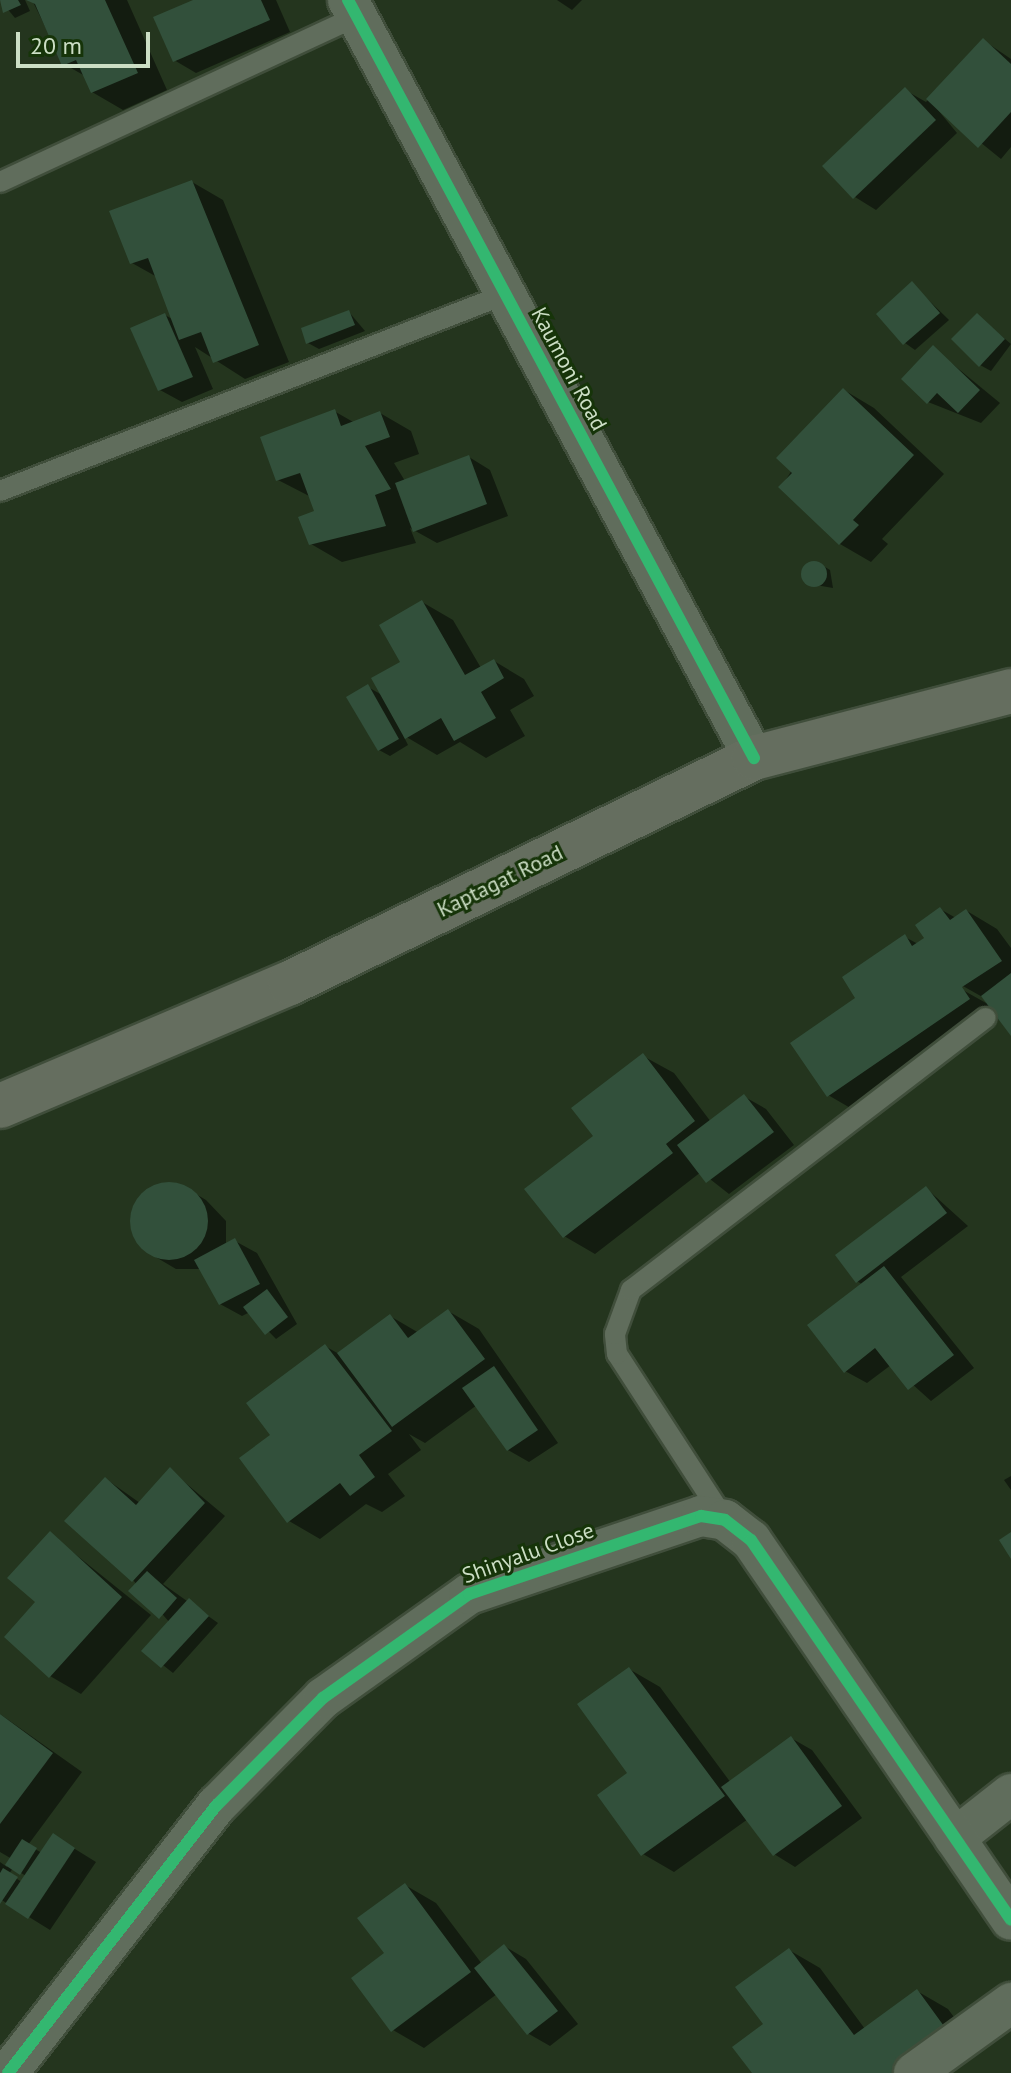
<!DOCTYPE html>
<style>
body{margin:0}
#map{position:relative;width:1011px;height:2073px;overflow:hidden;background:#24351e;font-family:"PT Sans",sans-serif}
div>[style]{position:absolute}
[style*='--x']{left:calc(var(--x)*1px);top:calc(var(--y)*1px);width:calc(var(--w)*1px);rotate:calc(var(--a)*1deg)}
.shadow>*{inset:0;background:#0007}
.building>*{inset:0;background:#32503b}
.round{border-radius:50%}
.roads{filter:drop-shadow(2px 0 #404e3b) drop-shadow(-2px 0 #404e3b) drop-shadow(0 2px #404e3b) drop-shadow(0 -2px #404e3b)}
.lane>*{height:20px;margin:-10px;padding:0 10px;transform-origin:10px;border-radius:10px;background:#606d5c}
.street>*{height:40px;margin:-20px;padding:0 20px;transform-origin:20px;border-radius:20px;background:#606d5c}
.secondary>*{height:44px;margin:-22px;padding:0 22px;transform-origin:22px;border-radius:22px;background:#656e5f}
.cycleway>*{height:12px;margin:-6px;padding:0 6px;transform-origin:6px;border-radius:6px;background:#33b770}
span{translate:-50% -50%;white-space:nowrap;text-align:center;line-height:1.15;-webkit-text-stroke:6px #163409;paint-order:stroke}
.street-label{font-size:22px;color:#ccdec5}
.scale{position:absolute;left:16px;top:32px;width:134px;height:36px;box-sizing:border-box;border:4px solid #ccdec5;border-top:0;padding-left:10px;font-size:24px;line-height:28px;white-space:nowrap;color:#ccdec5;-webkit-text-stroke:6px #163409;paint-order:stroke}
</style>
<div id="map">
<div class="shadow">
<div style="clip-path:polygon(0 0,25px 0,30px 11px,15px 18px)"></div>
<div style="clip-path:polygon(32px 0,127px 0,167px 90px,123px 110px,92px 92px,85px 76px,64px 64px)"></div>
<div style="clip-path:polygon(198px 0,276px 0,290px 32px,196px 73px,174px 60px)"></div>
<div style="clip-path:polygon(557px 0,582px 0,572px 10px)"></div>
<div style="clip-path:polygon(983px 40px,1011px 59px,1011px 147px,1001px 159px,933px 104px,957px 133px,876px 210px,855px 197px,905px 90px,926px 102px)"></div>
<div style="clip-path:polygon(192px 182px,223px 200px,289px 362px,245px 379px,195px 347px,213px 389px,182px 402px,160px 390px,165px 315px,174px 320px,157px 277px,132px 263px)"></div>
<div style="clip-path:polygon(912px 284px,949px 320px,915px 350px,905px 343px)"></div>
<div style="clip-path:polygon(349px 312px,365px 331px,319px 349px,308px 343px)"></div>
<div style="clip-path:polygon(977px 315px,1011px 344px,991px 371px,980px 365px)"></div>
<div style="clip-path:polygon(933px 348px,1000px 403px,981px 423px,928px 402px)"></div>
<div style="clip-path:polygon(844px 390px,874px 408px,944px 474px,882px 539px,888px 544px,871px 562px,840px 544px,781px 487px)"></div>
<div style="clip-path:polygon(334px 411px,355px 423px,380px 413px,411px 431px,419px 454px,394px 463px,405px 481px,469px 457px,490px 470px,508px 516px,437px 543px,410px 528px,416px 543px,342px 562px,311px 544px,317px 512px,311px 497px,278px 480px)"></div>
<div style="clip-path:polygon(820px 564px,830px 570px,833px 588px,810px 584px,807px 566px)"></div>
<div style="clip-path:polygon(422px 602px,453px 620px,481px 668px,494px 661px,524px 679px,534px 696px,510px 710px,525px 736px,486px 758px,460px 742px,437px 755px,403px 735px,408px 745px,390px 756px,379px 750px,368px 687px,382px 695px,403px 663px)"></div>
<div style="clip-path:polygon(evenodd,940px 909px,956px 918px,967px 911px,997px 929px,1011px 948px,1011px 1032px,1000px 1017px,859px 1113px,828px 1095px,858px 999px,905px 937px,918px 944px,926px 939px,940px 909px,954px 981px,986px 999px,986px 1003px,952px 984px,954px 981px)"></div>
<div style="clip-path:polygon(643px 1056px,674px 1073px,711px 1122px,745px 1097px,766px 1109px,794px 1145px,729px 1194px,701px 1172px,595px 1254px,564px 1236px)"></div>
<div style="clip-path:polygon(155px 1186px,184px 1187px,206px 1200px,226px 1221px,226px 1246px,235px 1241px,257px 1253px,297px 1324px,276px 1339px,250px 1312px,242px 1316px,220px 1304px,202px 1269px,176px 1269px,154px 1256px,134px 1234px,134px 1206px)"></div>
<div style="clip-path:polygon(926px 1188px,968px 1226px,901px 1277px,974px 1368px,931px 1401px,891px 1365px,867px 1383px,845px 1371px,863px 1285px,857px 1281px)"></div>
<div style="clip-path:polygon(448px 1311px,479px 1329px,558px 1443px,529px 1462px,508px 1450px,477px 1405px,425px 1443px,409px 1434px,421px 1450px,388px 1474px,405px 1496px,382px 1512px,366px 1504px,320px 1539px,289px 1521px,273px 1436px,325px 1346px,339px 1354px,390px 1316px,419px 1333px)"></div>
<div style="clip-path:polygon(170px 1470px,225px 1516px,163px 1584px,218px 1623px,173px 1673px,144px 1650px,170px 1623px,133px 1580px,106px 1479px,140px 1503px)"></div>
<div style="clip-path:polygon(1011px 1476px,1011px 1490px,1004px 1480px)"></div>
<div style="clip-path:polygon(50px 1534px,151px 1615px,81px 1694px,50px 1676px,37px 1602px)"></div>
<div style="clip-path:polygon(629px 1669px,660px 1687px,731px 1783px,791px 1738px,812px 1750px,862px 1818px,795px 1867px,774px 1854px,748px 1819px,674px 1872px,643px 1854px,630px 1773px)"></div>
<div style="clip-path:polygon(evenodd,0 1714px,82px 1772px,28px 1845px,42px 1853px,54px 1836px,96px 1862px,50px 1930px,0 1899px,0 1862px,7px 1867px,12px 1859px,0 1852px,0 1714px,13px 1868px,26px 1876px,22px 1882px,9px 1874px,13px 1868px)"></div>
<div style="clip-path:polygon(405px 1885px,436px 1903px,482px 1964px,504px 1946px,526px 1959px,578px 2024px,550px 2046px,529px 2034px,497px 1994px,424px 2048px,393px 2030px)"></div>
<div style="clip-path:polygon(789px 1950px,820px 1968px,865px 2029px,917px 1991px,948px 2009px,979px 2051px,949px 2073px,755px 2073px)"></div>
</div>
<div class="building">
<div style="clip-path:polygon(0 0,18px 0,21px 5px,3px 13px)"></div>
<div style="clip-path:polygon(26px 0,105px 0,138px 73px,91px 93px,76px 60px,62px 66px,35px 4px)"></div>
<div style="clip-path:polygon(193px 0,261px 0,270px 20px,173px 62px,153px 17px)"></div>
<div style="clip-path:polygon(983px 38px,1011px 64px,1011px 112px,978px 148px,926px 99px)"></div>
<div style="clip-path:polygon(905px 87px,936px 120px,853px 199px,822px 166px)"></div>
<div style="clip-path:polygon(192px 180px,259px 345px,213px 363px,201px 332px,179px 340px,148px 258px,130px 264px,109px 211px)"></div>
<div style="clip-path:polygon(912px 281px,940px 313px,903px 345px,876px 314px)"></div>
<div style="clip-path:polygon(349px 310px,355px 325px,306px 344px,301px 328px)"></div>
<div style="clip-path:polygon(165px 313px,193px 377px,158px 391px,130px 328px)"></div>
<div style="clip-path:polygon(977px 313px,1005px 339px,979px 367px,951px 339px)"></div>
<div style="clip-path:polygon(933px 345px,980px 390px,958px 413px,937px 393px,927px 404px,901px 379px)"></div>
<div style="clip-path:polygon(843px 388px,914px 455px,853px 520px,859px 525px,839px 545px,778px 487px,792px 473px,776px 458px)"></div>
<div style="clip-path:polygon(335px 409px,341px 426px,380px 411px,390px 437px,365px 446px,391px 489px,375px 495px,386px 526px,309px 545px,298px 517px,314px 511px,300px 473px,276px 481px,260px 437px)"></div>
<div style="clip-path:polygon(469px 455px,487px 504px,413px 532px,395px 483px)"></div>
<div class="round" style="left:801px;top:561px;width:26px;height:26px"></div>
<div style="clip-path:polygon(422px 600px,465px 675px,494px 659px,504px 678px,481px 692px,496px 718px,454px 741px,441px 718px,405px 739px,371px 678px,400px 662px,379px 625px)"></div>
<div style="clip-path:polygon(368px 684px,399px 739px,378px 751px,346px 697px)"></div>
<div style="clip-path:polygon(940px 907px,950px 920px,966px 909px,1002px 961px,962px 987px,970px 999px,827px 1097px,790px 1043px,855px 998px,842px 977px,905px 934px,912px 946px,924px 938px,915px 925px)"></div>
<div style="clip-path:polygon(1011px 973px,1011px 1036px,981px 996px)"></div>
<div style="clip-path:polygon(643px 1053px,695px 1121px,666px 1144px,673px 1153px,563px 1238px,524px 1189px,593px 1136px,571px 1108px)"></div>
<div style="clip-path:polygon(744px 1094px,774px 1132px,706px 1183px,677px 1145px)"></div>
<div class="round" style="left:130px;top:1182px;width:78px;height:78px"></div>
<div style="clip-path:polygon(926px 1186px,947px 1213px,856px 1283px,835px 1255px)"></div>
<div style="clip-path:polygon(235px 1238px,260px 1284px,219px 1305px,194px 1260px)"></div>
<div style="clip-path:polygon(884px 1266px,954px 1355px,908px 1390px,875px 1348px,844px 1373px,807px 1325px)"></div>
<div style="clip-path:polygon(267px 1289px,288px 1317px,265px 1335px,243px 1307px)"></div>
<div style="clip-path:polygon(448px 1309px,485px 1359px,392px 1427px,337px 1353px,390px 1314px,408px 1338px)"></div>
<div style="clip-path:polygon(325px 1344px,392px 1431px,359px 1455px,375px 1477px,350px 1496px,340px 1483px,287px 1523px,239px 1458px,270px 1435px,246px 1403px)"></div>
<div style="clip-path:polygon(494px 1366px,538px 1430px,507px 1451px,462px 1388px)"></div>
<div style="clip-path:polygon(170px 1467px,205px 1503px,132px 1582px,64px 1521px,105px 1477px,136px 1505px)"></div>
<div style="clip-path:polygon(50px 1531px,122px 1597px,49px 1678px,4px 1637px,35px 1602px,7px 1578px)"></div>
<div style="clip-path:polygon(1011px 1532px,1011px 1559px,999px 1540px)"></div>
<div style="clip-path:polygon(147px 1571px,177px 1598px,159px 1619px,128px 1591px)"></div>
<div style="clip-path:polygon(189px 1598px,209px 1616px,161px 1668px,141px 1651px)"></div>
<div style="clip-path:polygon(629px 1667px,725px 1796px,641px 1856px,597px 1795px,627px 1773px,577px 1704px)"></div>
<div style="clip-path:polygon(0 1714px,53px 1753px,0 1824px)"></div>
<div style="clip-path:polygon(791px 1736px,842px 1806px,773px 1856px,721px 1787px)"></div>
<div style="clip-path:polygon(53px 1833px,75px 1848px,28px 1919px,5px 1904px)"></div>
<div style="clip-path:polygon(22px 1839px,37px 1848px,20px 1875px,5px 1865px)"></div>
<div style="clip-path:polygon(3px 1868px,18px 1877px,0 1904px,0 1873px)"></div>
<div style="clip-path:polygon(405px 1883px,471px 1972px,391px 2032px,351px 1978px,384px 1953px,357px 1918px)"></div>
<div style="clip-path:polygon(504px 1944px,558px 2011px,527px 2035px,474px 1968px)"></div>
<div style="clip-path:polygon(789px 1948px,854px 2035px,917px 1989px,949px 2033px,895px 2073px,752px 2073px,732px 2047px,763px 2024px,735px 1987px)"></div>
</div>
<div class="roads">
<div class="lane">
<div style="--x:0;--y:182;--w:394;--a:-24.9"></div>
<div style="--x:0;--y:491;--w:543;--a:-21.27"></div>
<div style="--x:725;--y:1520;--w:198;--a:-123"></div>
<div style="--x:617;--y:1354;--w:20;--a:-96"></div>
<div style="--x:615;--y:1334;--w:47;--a:-70"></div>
<div style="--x:631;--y:1290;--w:447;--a:-37.5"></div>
</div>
<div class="street">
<div style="--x:348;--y:0;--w:860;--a:61.83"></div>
<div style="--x:955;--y:1838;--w:71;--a:-38.2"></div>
<div style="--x:8;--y:2073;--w:340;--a:-52.1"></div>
<div style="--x:217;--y:1805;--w:151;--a:-45.3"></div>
<div style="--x:323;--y:1698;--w:179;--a:-35.5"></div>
<div style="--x:469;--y:1594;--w:245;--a:-18.6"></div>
<div style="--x:701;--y:1516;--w:24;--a:9"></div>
<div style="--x:725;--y:1520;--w:33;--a:38"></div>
<div style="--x:751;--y:1540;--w:460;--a:55.6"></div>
<div style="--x:914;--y:2073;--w:120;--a:-35.8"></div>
</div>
<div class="secondary">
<div style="--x:0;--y:1106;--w:315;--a:-23"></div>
<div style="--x:290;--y:983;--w:516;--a:-25.87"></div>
<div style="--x:754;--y:758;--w:266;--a:-14.6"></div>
</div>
</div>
<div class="cycleway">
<div style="--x:348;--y:0;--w:860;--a:61.83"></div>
<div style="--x:8;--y:2073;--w:340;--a:-52.1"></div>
<div style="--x:217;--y:1805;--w:151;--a:-45.3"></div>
<div style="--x:323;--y:1698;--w:179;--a:-35.5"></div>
<div style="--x:469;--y:1594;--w:245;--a:-18.6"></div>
<div style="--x:701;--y:1516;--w:24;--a:9"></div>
<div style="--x:725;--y:1520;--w:33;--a:38"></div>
<div style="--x:751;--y:1540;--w:460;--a:55.6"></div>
</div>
<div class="street-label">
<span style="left:569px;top:369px;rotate:62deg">Kaumoni Road</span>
<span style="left:500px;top:881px;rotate:-26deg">Kaptagat Road</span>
<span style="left:528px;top:1553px;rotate:-20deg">Shinyalu Close</span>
</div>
<div class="scale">20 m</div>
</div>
